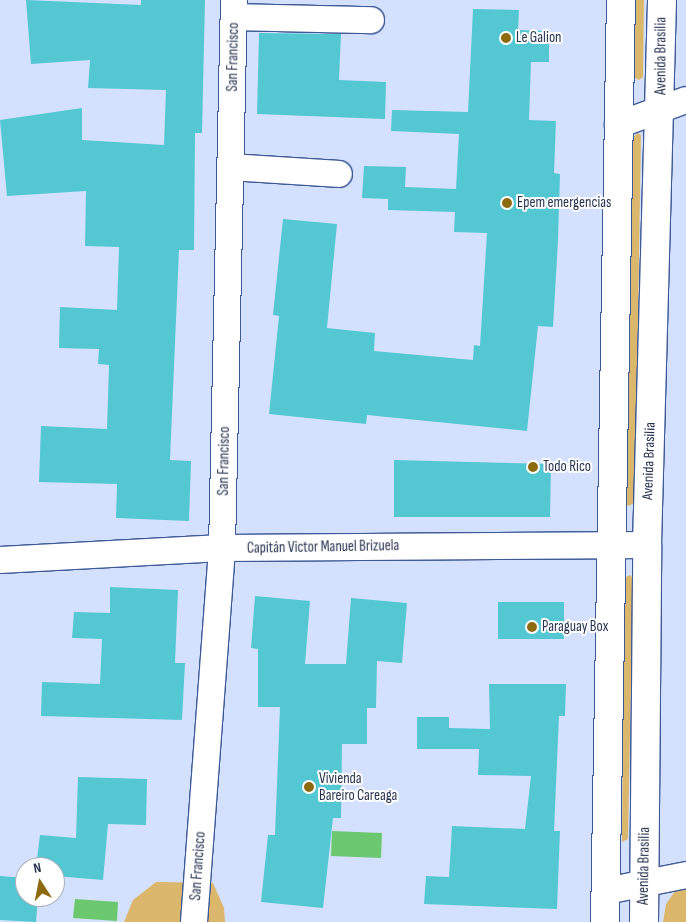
<!DOCTYPE html>
<meta charset="utf-8">
<style>
body{margin:0}
#map{position:relative;width:686px;height:922px;overflow:hidden;background:#d3e1fe;font-family:"Sofia Sans Condensed",sans-serif}
div>[style]{position:absolute}
[style*='--x']{left:calc(var(--x)*1px);top:calc(var(--y)*1px);width:calc(var(--w)*1px);rotate:calc(var(--a)*1deg)}
.green>*{inset:0;background:#dbb76c}
.water>*{inset:0;background:#6cc86e}
.building>*{inset:0;background:#53c8d3}
.roads{filter:drop-shadow(1px 0 #3d5997) drop-shadow(-1px 0 #3d5997) drop-shadow(0 1px #3d5997) drop-shadow(0 -1px #3d5997)}
.minor>*{height:26px;margin:-13px;padding:0 13px;transform-origin:13px;border-radius:13px;background:#fff}
.major>*{height:28px;margin:-14px;padding:0 14px;transform-origin:14px;border-radius:14px;background:#fff}
.dots>*{width:14px;height:14px;translate:-50% -50%;box-sizing:border-box;border:2px solid #fff;border-radius:50%}
span{translate:-50% -50%;white-space:nowrap;text-align:center;line-height:1.15;-webkit-text-stroke:4px #fff;paint-order:stroke}
.poi-label{font-size:15px;color:#273450}
.left{translate:0 -50%;text-align:left}
.street-label{font-size:15px;color:#273450}
.north{position:absolute;left:15px;top:857px;width:50px;height:50px;box-sizing:border-box;background:#fff;border:1px solid #a9aeb9;border-radius:50%;rotate:349deg;font-size:14px;font-weight:700;line-height:20px;text-align:center;color:#273450}
.north::after{content:'';display:block;margin:auto;width:18px;height:22px;background:#8e6a0e;clip-path:polygon(50% 0,100% 100%,50% 72%,0 100%)}
</style>
<div id="map">
<div class="green">
<div style="clip-path:polygon(635px 0,644px 0,643px 77px,639px 80px,633px 77px)"></div>
<div style="clip-path:polygon(638px 133px,641px 135px,635px 503px,628px 506px,625px 503px,633px 137px)"></div>
<div style="clip-path:polygon(630px 575px,633px 578px,628px 839px,622px 842px,624px 578px)"></div>
<div style="clip-path:polygon(156px 882px,213px 883px,224px 908px,225px 922px,124px 922px,133px 900px)"></div>
<div style="clip-path:polygon(686px 885px,686px 922px,663px 922px,666px 904px,678px 887px)"></div>
</div>
<div class="water">
<div style="clip-path:polygon(332px 831px,382px 833px,381px 858px,331px 856px)"></div>
<div style="clip-path:polygon(75px 899px,118px 902px,117px 921px,73px 918px)"></div>
</div>
<div class="building">
<div style="clip-path:polygon(26px 0,141px 5px,141px 0,205px 0,202px 133px,195px 133px,194px 250px,179px 250px,170px 460px,191px 461px,189px 521px,116px 518px,117px 484px,39px 482px,41px 426px,107px 429px,109px 365px,98px 364px,99px 349px,59px 348px,60px 307px,117px 310px,119px 247px,85px 246px,86px 191px,7px 196px,0 120px,82px 108px,82px 140px,164px 145px,166px 90px,88px 88px,90px 60px,31px 64px)"></div>
<div style="clip-path:polygon(473px 9px,519px 10px,518px 30px,549px 31px,549px 62px,531px 62px,529px 120px,556px 121px,554px 173px,560px 174px,558px 241px,553px 327px,538px 326px,527px 431px,367px 415px,366px 424px,269px 414px,279px 316px,273px 315px,283px 219px,337px 224px,327px 328px,375px 333px,374px 351px,473px 360px,474px 345px,480px 346px,487px 233px,454px 232px,455px 212px,388px 210px,388px 199px,362px 198px,364px 166px,406px 167px,405px 187px,456px 189px,459px 134px,391px 131px,392px 110px,468px 112px)"></div>
<div style="clip-path:polygon(259px 33px,341px 34px,339px 80px,386px 82px,385px 119px,257px 114px)"></div>
<div style="clip-path:polygon(394px 460px,551px 464px,550px 517px,394px 517px)"></div>
<div style="clip-path:polygon(110px 587px,178px 590px,175px 663px,185px 663px,182px 720px,41px 716px,42px 682px,100px 684px,102px 639px,72px 638px,74px 612px,110px 613px)"></div>
<div style="clip-path:polygon(255px 596px,310px 601px,305px 664px,346px 664px,351px 598px,407px 603px,402px 663px,377px 661px,376px 708px,367px 708px,367px 744px,342px 744px,341px 818px,333px 818px,323px 908px,261px 902px,268px 835px,275px 835px,280px 707px,258px 707px,258px 649px,251px 648px)"></div>
<div style="clip-path:polygon(498px 602px,564px 602px,564px 639px,498px 639px)"></div>
<div style="clip-path:polygon(489px 684px,566px 684px,565px 716px,559px 716px,554px 831px,560px 831px,557px 909px,424px 904px,426px 876px,449px 877px,452px 826px,525px 829px,531px 776px,478px 775px,479px 749px,417px 749px,417px 717px,449px 717px,449px 728px,490px 729px)"></div>
<div style="clip-path:polygon(78px 777px,147px 779px,146px 825px,108px 824px,103px 880px,55px 876px,55px 867px,36px 867px,40px 835px,76px 838px)"></div>
<div style="clip-path:polygon(0 876px,25px 878px,25px 897px,38px 897px,36px 922px,0 920px)"></div>
</div>
<div class="roads">
<div class="minor">
<div style="--x:234;--y:17;--w:137;--a:1.3"></div>
<div style="--x:618;--y:125;--w:72;--a:-20.2"></div>
<div style="--x:231;--y:167;--w:108;--a:3.7"></div>
<div style="--x:0;--y:560;--w:222;--a:-3.1"></div>
<div style="--x:222;--y:548;--w:425;--a:-0.4"></div>
<div style="--x:606;--y:891;--w:82;--a:-11.3"></div>
<div style="--x:194;--y:922;--w:375;--a:-85.7"></div>
<div style="--x:222;--y:548;--w:548;--a:-88.75"></div>
</div>
<div class="major">
<div style="--x:605;--y:922;--w:922;--a:-89.01"></div>
<div style="--x:644;--y:922;--w:377;--a:-89.5"></div>
<div style="--x:647;--y:545;--w:545;--a:-88.42"></div>
</div>
</div>
<div class="dots">
<div style="left:506px;top:38px;background:#8e6a0e"></div>
<div style="left:507px;top:203px;background:#8e6a0e"></div>
<div style="left:533px;top:467px;background:#8e6a0e"></div>
<div style="left:532px;top:627px;background:#8e6a0e"></div>
<div style="left:309px;top:787px;background:#8e6a0e"></div>
</div>
<div class="poi-label">
<span class="left" style="left:516px;top:38px">Le Galion</span>
<span class="left" style="left:517px;top:203px">Epem emergencias</span>
<span class="left" style="left:543px;top:467px">Todo Rico</span>
<span class="left" style="left:542px;top:627px">Paraguay Box</span>
<span class="left" style="left:319px;top:787px">Vivienda<br>Bareiro Careaga</span>
</div>
<div class="street-label">
<span style="left:661px;top:56px;rotate:-90deg">Avenida Brasilia</span>
<span style="left:233px;top:57px;rotate:-89deg">San Francisco</span>
<span style="left:224px;top:461px;rotate:-89deg">San Francisco</span>
<span style="left:649px;top:461px;rotate:-88deg">Avenida Brasilia</span>
<span style="left:323px;top:547px;rotate:-1deg">Capitán Victor Manuel Brizuela</span>
<span style="left:198px;top:866px;rotate:-86deg">San Francisco</span>
<span style="left:644px;top:866px;rotate:-89deg">Avenida Brasilia</span>
</div>
<div class="north">N</div>
</div>
